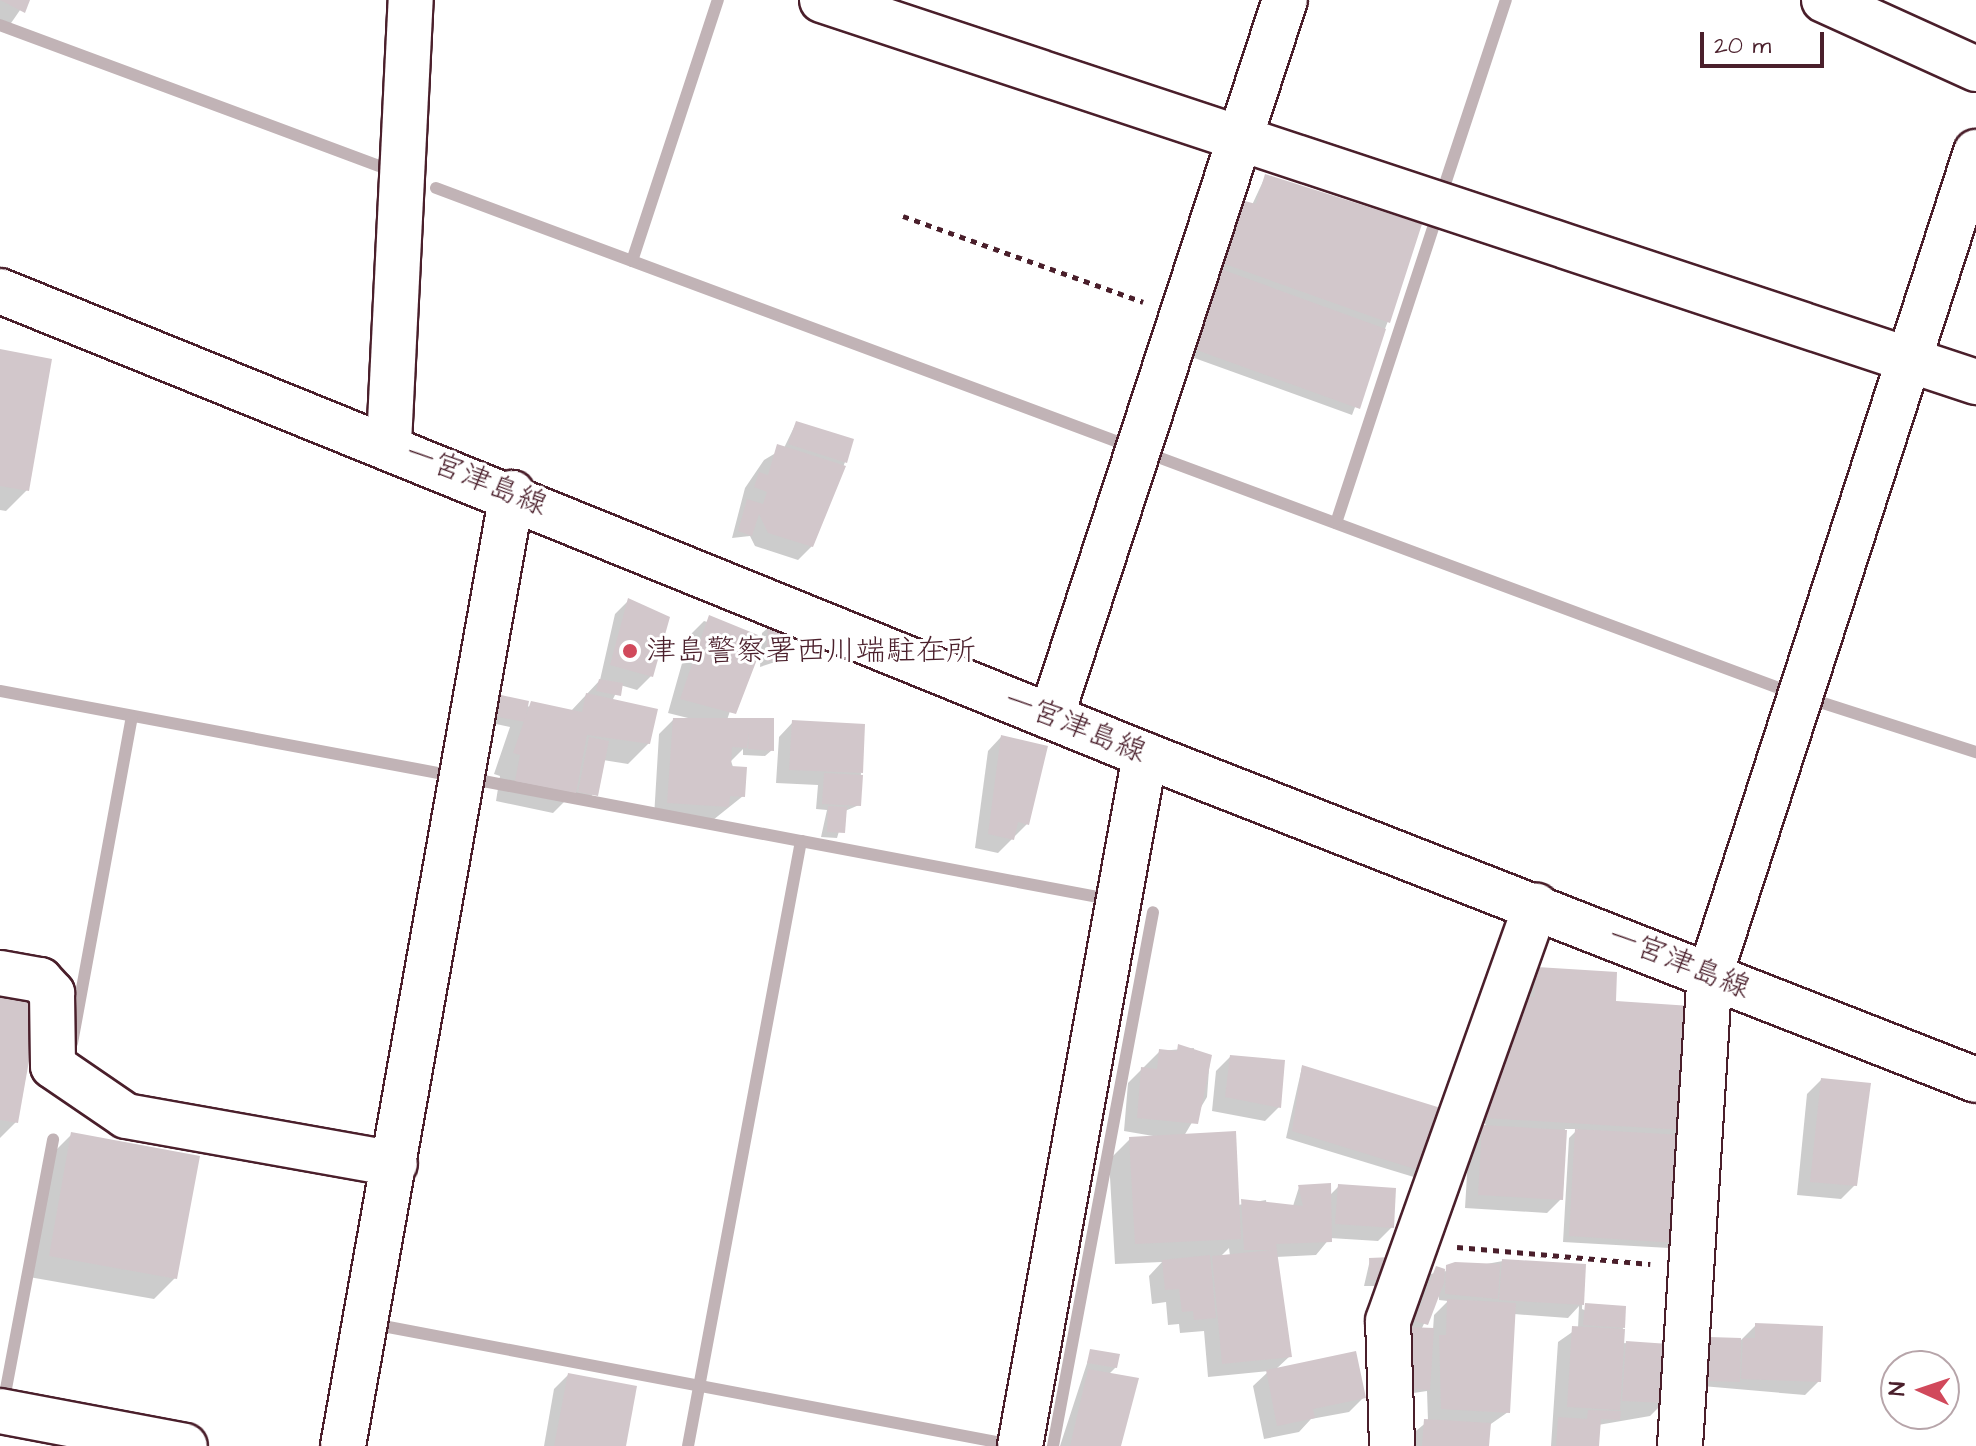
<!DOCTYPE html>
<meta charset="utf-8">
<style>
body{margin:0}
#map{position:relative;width:1976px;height:1446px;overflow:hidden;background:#fff;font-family:"Architects Daughter","Klee One",sans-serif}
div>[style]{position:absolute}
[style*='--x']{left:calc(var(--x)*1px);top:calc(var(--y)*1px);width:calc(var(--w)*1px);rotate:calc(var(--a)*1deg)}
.shadow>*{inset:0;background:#0003}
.stream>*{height:12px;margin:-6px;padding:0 6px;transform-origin:6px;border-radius:6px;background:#c1b3b6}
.building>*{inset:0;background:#d2c7cb}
.path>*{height:5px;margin-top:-2.5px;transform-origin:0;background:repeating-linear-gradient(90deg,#4a1f2b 0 6px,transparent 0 12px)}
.roads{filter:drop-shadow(2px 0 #4a1f2b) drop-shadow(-2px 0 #4a1f2b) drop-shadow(0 2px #4a1f2b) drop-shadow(0 -2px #4a1f2b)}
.minor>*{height:44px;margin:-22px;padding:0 22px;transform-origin:22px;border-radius:22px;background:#fff}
.major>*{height:44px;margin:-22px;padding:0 22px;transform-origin:22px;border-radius:22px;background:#fff}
.dots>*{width:22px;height:22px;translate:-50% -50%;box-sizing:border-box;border:4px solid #fff;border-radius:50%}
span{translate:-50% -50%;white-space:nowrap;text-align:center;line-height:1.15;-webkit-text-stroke:6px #fff;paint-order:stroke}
.street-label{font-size:30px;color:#4a1f2b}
.poi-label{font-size:30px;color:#4a1f2b}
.left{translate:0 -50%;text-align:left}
.north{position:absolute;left:1880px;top:1350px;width:80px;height:80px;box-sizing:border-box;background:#fff;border:2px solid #b7a5aa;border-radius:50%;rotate:273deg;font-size:22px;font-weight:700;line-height:32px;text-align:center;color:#4a1f2b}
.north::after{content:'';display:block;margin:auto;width:28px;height:36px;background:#d1495b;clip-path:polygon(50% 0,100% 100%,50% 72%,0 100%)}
.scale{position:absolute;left:1700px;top:32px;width:124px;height:36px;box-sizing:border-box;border:4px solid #4a1f2b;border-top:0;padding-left:10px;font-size:24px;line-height:28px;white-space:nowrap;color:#4a1f2b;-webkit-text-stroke:6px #fff;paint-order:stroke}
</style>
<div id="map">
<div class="shadow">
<div style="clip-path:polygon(0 0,27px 0,9px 26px,0 23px)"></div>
<div style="clip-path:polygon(1265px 177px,1388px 321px,1352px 415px,1186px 355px,1241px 202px,1252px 205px)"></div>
<div style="clip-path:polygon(0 351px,27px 490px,6px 511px,0 510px)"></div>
<div style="clip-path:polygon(796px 423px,845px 462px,812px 546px,798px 560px,755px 546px,750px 536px,732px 538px,745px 488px,764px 460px,784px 448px)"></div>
<div style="clip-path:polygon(629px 600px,651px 676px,637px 690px,620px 685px,612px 701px,649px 743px,628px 764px,603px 760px,590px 801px,573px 793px,553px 813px,496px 801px,500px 776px,494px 774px,510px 727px,482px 721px,486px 702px,571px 711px,600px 680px,615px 614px)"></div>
<div style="clip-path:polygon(704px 621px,755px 636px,727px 720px,772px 720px,772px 750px,765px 756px,743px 755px,743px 749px,731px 761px,743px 796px,713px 820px,654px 817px,659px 734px,673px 720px,688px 718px,668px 713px,690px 635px)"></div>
<div style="clip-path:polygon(769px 627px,778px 661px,760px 667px,762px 633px)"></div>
<div style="clip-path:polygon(793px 722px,861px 773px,859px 805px,845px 811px,837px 838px,821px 837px,827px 810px,816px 809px,818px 785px,776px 783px,779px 737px)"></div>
<div style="clip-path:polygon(1001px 737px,1027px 824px,998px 853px,975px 848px,988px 751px)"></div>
<div style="clip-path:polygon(1537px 969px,1613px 1003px,1682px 1129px,1674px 1137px,1675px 1242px,1669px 1248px,1563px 1242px,1569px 1138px,1578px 1129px,1565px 1129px,1561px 1199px,1547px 1213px,1465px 1208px,1469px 1141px,1486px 1124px,1480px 1123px,1519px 1005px,1529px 999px)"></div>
<div style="clip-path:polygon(0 993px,16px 1122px,0 1138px)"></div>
<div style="clip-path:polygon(evenodd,1194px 1048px,1193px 1055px,1210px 1056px,1207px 1097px,1184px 1136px,1238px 1205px,1266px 1200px,1267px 1210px,1293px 1206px,1299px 1187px,1330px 1195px,1339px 1186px,1392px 1227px,1378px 1241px,1330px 1238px,1316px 1255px,1276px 1257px,1290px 1356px,1275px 1370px,1363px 1398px,1349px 1412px,1311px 1419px,1299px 1432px,1264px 1439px,1253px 1386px,1269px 1371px,1208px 1377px,1204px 1331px,1180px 1333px,1179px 1324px,1168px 1325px,1166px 1302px,1152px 1304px,1149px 1276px,1162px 1262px,1115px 1264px,1109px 1160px,1130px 1139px,1159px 1137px,1124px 1131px,1128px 1083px,1160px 1051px,1194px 1048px,1229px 1248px,1230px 1256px,1221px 1256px,1229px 1248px)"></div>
<div style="clip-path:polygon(1230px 1057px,1279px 1107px,1265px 1121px,1212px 1111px,1216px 1071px)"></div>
<div style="clip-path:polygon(1302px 1067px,1442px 1110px,1417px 1178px,1286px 1138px)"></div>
<div style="clip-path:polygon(1821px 1080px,1855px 1185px,1841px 1199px,1797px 1195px,1807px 1094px)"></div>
<div style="clip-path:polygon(72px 1134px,175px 1278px,154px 1299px,29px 1277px,51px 1155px)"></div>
<div style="clip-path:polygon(1370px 1260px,1385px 1286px,1364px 1286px)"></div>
<div style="clip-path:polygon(evenodd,1503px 1261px,1584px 1266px,1582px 1309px,1623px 1327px,1622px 1343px,1667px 1345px,1664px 1402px,1650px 1416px,1598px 1425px,1597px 1446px,1551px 1446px,1558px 1342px,1578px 1328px,1579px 1306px,1568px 1318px,1514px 1314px,1508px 1412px,1488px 1426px,1487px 1446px,1410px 1446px,1411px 1435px,1428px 1421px,1427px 1391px,1400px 1395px,1410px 1327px,1430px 1274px,1503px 1261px,1439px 1292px,1439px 1300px,1448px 1301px,1434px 1315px,1433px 1330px,1421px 1330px,1439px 1292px)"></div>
<div style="clip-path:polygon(1756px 1325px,1819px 1381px,1805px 1395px,1702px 1386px,1703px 1345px,1741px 1340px)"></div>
<div style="clip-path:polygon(1091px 1351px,1116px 1367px,1109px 1374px,1119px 1446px,1060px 1446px)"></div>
<div style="clip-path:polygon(568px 1375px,624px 1446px,544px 1446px,554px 1389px)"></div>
</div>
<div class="stream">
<div style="--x:0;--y:25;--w:404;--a:20.4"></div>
<div style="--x:436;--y:188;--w:731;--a:20.42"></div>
<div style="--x:1443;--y:190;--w:200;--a:-71.7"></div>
<div style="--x:632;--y:261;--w:275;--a:-71.8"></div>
<div style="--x:1155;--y:456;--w:663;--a:20.4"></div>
<div style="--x:1336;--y:523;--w:314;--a:-71.8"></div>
<div style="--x:0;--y:691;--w:453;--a:10.6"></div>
<div style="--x:1823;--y:703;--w:161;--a:17.8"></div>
<div style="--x:483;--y:781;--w:324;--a:10.7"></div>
<div style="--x:801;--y:841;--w:615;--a:100.58"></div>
<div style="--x:801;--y:841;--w:300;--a:10.7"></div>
<div style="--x:72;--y:1043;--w:332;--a:-79.6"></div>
<div style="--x:383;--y:1326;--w:625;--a:10.7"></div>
<div style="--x:14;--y:1396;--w:9;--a:-167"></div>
<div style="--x:5;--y:1394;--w:259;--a:-79.3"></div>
<div style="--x:1053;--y:1446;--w:543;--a:-79.39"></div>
</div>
<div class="building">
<div style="clip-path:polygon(0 0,30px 0,25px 13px)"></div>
<div style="clip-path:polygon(1265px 174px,1422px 224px,1390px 323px,1222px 263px,1241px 200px,1256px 204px)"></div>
<div style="clip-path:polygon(1218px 268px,1386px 329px,1360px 409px,1191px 348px)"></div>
<div style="clip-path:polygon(0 349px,52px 359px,29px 491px,0 486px)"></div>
<div style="clip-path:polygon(796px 421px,854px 439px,847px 463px,788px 444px)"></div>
<div style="clip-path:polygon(777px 444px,846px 466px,813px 547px,768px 533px,759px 514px,752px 536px,738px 531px,747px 499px,763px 504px,767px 492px,754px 487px,759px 472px,768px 475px)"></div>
<div style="clip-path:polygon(628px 598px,670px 617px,653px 677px,610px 665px)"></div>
<div style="clip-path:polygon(709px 615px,758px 635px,754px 647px,761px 649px,736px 714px,680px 699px)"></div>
<div style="clip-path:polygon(768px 625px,782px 626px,780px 661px,766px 661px)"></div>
<div style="clip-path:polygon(599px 679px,623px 683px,621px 696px,596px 691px)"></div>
<div style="clip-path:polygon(492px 693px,529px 701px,525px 722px,488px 715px)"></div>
<div style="clip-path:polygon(586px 693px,658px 709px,650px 744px,587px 735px,576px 793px,515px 781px,520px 755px,513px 753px,531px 701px,582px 712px)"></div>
<div style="clip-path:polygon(673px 718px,774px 718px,774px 751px,748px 749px,749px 732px,747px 748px,732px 747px,731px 766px,747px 767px,745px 797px,730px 796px,729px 807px,667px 803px)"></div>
<div style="clip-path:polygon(792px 720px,865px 724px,863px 773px,789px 770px)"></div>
<div style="clip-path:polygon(1001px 735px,1048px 746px,1029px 825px,1018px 822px,1014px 840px,988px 834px)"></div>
<div style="clip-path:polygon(589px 737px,609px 741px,598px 796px,578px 792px)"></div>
<div style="clip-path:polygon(824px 773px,863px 775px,861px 806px,822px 804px)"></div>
<div style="clip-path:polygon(828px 806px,847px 807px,845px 833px,827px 832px)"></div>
<div style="clip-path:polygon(1537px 967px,1617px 972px,1616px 1001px,1691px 1006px,1684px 1130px,1485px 1118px,1525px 996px,1534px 997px)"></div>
<div style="clip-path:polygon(0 991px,40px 999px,18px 1123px,0 1120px)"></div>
<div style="clip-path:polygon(1178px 1044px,1212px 1055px,1198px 1124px,1137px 1118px,1141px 1067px,1157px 1069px,1159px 1049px,1177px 1051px)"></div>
<div style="clip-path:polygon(1230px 1055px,1285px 1060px,1281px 1108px,1225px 1097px)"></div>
<div style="clip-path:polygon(1302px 1065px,1444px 1109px,1425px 1172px,1292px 1131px)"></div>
<div style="clip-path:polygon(1821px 1078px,1871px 1083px,1857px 1186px,1810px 1182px)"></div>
<div style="clip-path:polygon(1482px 1125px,1567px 1130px,1563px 1200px,1478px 1195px)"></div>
<div style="clip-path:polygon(1575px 1129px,1684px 1135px,1677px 1243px,1569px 1236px)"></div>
<div style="clip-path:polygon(1236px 1131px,1241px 1239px,1135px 1244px,1129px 1137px)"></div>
<div style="clip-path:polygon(71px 1132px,200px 1156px,177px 1279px,49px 1256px)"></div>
<div style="clip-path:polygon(1331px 1183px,1332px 1242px,1276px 1244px,1292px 1357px,1222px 1364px,1212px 1256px,1273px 1250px,1244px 1250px,1241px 1199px,1303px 1206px,1298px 1185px)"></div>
<div style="clip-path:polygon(1338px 1184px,1396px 1188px,1394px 1228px,1335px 1224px)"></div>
<div style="clip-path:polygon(1210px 1255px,1216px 1318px,1194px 1320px,1193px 1311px,1182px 1312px,1179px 1289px,1165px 1290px,1162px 1260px)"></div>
<div style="clip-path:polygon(1393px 1257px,1394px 1280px,1370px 1280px,1369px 1258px)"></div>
<div style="clip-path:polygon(1502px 1259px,1586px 1264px,1584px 1305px,1499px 1300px)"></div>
<div style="clip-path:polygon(1455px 1262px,1500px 1264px,1498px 1299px,1445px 1294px,1446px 1265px)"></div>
<div style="clip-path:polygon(1436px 1266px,1445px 1269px,1444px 1283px,1428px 1325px,1415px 1321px)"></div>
<div style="clip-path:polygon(1447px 1299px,1516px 1303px,1510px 1413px,1441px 1409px,1439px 1335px,1446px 1335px)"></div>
<div style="clip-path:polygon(1585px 1303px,1626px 1306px,1625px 1328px,1583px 1325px)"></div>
<div style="clip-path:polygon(1755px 1323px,1823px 1326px,1821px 1382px,1741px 1379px,1743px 1338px,1755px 1338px)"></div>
<div style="clip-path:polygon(1572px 1326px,1625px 1329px,1620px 1410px,1567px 1407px)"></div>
<div style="clip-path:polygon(1409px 1327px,1434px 1328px,1430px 1390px,1405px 1389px)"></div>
<div style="clip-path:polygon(1709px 1337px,1741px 1338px,1740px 1382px,1707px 1381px)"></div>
<div style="clip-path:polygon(1626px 1341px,1669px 1344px,1666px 1403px,1622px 1401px)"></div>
<div style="clip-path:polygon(1090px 1349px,1120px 1354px,1117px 1368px,1087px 1363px)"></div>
<div style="clip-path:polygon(1356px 1351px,1366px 1398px,1313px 1409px,1315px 1418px,1277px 1426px,1266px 1370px)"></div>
<div style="clip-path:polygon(1088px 1369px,1139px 1378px,1121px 1446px,1070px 1446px)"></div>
<div style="clip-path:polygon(568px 1373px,637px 1386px,626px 1446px,554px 1446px)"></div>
<div style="clip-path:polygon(1588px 1410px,1621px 1411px,1620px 1420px,1601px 1419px,1599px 1446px,1556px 1446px,1558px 1417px,1587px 1419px)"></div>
<div style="clip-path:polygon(1424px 1419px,1491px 1423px,1489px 1446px,1422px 1446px)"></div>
</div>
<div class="path">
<div style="--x:903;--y:216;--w:255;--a:19.7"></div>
<div style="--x:1457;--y:1247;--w:194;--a:5"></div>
</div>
<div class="roads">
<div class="minor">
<div style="--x:822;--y:0;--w:1216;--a:18.32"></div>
<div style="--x:1824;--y:0;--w:167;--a:24.4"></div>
<div style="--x:389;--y:443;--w:444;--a:-87.2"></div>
<div style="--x:1051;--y:717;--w:754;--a:-71.93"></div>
<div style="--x:0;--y:973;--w:41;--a:9.9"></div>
<div style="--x:40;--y:980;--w:18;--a:47"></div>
<div style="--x:52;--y:993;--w:73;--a:89.2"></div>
<div style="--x:53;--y:1066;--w:88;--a:34.4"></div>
<div style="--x:126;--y:1116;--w:273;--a:10.1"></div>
<div style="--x:0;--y:1411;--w:188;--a:10.7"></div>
<div style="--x:343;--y:1446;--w:968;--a:-79.94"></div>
<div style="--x:1020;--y:1446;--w:702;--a:-79.75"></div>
<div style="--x:1392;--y:1446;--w:125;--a:-91.8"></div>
<div style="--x:1388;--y:1321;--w:441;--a:-70.4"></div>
<div style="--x:1680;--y:1446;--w:472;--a:-86.4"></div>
<div style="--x:1710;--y:975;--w:865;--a:-72.09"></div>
</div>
<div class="major">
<div style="--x:0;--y:291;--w:1235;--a:22.06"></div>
<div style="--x:1145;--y:755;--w:892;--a:21.36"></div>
</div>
</div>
<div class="dots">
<div style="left:630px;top:651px;background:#d1495b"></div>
</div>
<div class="street-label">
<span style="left:476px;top:479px;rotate:22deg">一宮津島線</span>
<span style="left:1075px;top:726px;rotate:22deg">一宮津島線</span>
<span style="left:1679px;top:962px;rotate:22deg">一宮津島線</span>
</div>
<div class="poi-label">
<span class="left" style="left:646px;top:651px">津島警察署西川端駐在所</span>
</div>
<div class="north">N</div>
<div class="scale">20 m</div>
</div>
